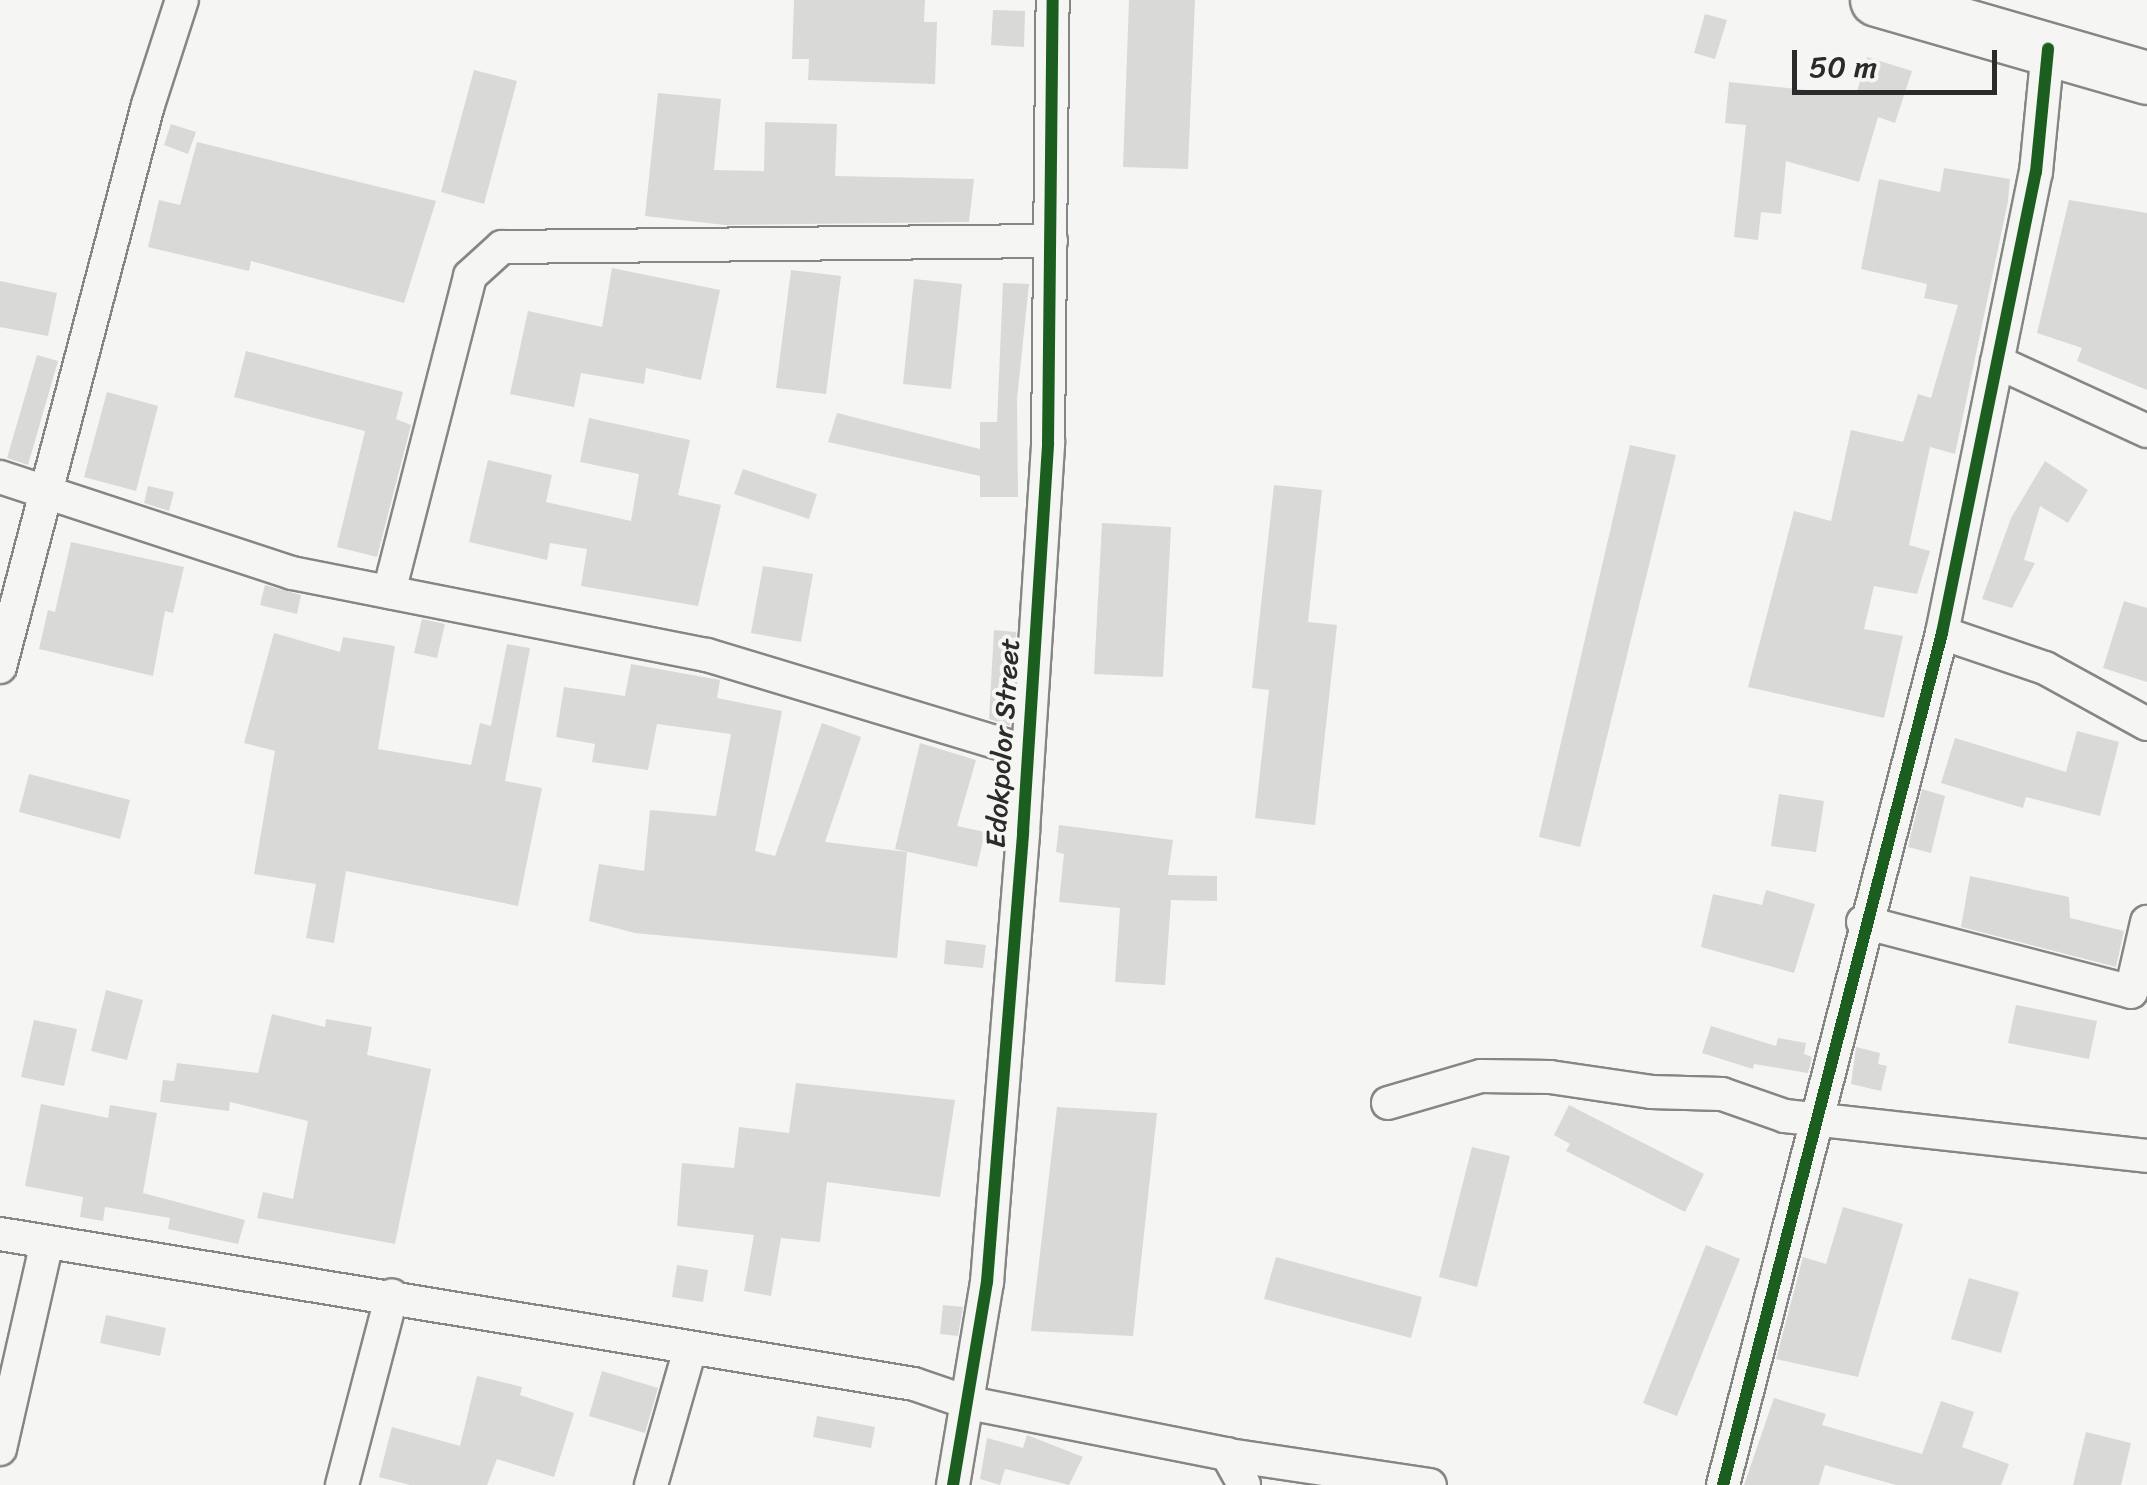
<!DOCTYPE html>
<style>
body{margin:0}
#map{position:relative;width:2147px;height:1485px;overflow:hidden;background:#f5f5f3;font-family:Sriracha,sans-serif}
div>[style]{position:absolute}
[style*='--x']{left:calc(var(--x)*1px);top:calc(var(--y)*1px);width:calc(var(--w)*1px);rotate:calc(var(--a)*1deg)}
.building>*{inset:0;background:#d9d9d8}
.roads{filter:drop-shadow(2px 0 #868685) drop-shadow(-2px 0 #868685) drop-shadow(0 2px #868685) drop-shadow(0 -2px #868685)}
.minor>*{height:32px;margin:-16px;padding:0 16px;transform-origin:16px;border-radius:16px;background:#f5f5f3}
.trunk>*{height:52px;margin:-26px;padding:0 26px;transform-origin:26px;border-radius:26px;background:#f5f5f3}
.cycleway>*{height:12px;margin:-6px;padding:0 6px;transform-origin:6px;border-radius:6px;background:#1b5e20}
span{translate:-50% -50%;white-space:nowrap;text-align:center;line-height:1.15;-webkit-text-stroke:8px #f6f6f2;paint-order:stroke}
.street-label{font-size:28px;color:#2b2b2b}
.scale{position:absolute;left:1792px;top:50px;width:205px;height:45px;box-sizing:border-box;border:5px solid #2b2b2b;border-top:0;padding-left:12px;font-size:30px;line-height:35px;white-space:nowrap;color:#2b2b2b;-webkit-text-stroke:8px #f6f6f2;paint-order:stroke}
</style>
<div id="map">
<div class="building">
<div style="clip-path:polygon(794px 0,925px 0,924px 22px,937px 22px,935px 84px,808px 80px,809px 59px,792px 59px)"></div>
<div style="clip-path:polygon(1129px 0,1195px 0,1188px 169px,1123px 167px)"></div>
<div style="clip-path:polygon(993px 10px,1025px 11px,1024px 47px,991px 45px)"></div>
<div style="clip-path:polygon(1705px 14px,1727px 20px,1715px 59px,1694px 53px)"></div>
<div style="clip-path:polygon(1867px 57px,1912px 71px,1895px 123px,1878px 117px,1859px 182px,1786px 161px,1781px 214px,1761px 212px,1758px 240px,1734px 237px,1746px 125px,1725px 123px,1729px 82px,1856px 95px)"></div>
<div style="clip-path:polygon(474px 70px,517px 81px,484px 204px,441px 192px)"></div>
<div style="clip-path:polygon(658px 93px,721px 99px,714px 170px,764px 171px,765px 122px,837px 124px,835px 176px,974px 179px,969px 222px,725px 225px,645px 216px)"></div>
<div style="clip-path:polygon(171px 124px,196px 132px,188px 154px,164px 145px)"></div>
<div style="clip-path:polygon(197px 142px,436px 201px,404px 303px,251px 261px,249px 271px,148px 247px,159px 200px,180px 205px)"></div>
<div style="clip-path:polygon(1944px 168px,2010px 179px,2008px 201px,1955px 454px,1930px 447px,1909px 545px,1930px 551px,1917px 594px,1874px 586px,1864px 629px,1903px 636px,1884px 718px,1748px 687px,1794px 511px,1831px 521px,1851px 430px,1903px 442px,1918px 394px,1931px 398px,1958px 305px,1924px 298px,1927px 284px,1861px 269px,1879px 179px,1940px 192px)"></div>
<div style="clip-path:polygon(2069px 200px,2147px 213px,2147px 390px,2077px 361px,2082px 348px,2037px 333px)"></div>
<div style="clip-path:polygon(612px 268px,720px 290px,701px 380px,646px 368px,644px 384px,581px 373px,574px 407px,510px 394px,528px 311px,602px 327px)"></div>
<div style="clip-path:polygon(791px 270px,841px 276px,826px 394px,776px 388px)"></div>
<div style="clip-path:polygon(914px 279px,962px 284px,951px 389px,903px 384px)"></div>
<div style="clip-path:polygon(0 281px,57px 293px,48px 336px,0 327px)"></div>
<div style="clip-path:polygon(1003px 283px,1029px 284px,1017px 399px,1018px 497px,980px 497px,980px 476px,828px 442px,837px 413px,980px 449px,980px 422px,997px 422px)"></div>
<div style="clip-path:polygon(246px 351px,403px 392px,396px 419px,411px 425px,377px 557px,337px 547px,365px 431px,234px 397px)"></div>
<div style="clip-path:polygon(37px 355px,58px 361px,28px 465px,7px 458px)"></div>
<div style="clip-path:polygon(107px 392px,158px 406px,136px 491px,84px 477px)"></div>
<div style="clip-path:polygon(589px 418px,690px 440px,678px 495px,721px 505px,698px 606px,581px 586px,587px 549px,550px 543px,547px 560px,469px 542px,488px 460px,552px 475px,546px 502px,631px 521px,639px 474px,580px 462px)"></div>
<div style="clip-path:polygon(1630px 445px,1676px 455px,1580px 847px,1539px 837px)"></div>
<div style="clip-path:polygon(2045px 461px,2088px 490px,2068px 523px,2040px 506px,2024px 560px,2035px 563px,2012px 608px,1982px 599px,2011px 518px)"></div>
<div style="clip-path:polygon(743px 469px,817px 494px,809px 519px,734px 494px)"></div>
<div style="clip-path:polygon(1274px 485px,1322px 490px,1308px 622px,1337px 625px,1315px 825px,1255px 818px,1269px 690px,1252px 688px)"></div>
<div style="clip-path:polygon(148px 486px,174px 492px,169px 511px,144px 503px)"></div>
<div style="clip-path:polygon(1102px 523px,1171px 527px,1163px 677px,1094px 674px)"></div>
<div style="clip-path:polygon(71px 542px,184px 567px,173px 613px,165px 611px,153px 676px,39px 649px,48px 610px,55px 612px)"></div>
<div style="clip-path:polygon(763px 566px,813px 574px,801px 642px,751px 633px)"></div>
<div style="clip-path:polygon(265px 585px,301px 595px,297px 614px,260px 605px)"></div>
<div style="clip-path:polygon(2124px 601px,2147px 608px,2147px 682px,2103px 668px)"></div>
<div style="clip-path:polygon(422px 619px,445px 624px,437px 658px,414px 653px)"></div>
<div style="clip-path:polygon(994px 630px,1016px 632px,1010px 726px,989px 719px)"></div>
<div style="clip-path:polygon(274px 633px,340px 652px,343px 637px,395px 646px,378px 749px,471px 765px,480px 723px,491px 726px,507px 644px,530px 648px,505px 781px,542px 788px,518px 906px,346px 871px,334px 943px,306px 938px,316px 884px,254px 874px,275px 751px,244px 743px)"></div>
<div style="clip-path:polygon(631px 664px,720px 680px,717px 698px,782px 711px,755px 851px,775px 856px,822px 723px,861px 737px,825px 842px,907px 852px,897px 958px,635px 933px,589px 921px,599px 864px,644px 871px,650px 810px,716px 816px,731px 734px,657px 724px,648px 770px,592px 762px,595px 744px,556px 737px,564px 687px,625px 696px)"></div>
<div style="clip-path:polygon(2077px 731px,2119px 742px,2100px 816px,2026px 797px,2023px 808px,1941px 783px,1955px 738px,2066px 772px)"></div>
<div style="clip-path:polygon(920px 743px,976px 760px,957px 826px,985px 832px,977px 867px,895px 849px)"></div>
<div style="clip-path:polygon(29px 774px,130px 800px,120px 839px,19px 812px)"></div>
<div style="clip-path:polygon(1922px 789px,1945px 796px,1931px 853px,1908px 847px)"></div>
<div style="clip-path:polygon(1779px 794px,1824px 801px,1816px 852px,1771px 846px)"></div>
<div style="clip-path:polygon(1059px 825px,1173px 840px,1168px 875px,1217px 876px,1217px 901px,1171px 900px,1165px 985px,1115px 982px,1120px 908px,1059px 902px,1064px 854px,1056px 852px)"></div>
<div style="clip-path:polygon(1970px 876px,2069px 897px,2070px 918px,2124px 931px,2116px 967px,1961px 927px)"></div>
<div style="clip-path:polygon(1766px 890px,1815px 904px,1794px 973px,1701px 947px,1713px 894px,1762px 905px)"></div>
<div style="clip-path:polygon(946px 940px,986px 945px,983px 968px,944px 964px)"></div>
<div style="clip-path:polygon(106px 990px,143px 1000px,127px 1060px,91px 1051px)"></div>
<div style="clip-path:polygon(2016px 1005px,2097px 1021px,2089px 1059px,2008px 1043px)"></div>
<div style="clip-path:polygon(272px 1014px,325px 1027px,326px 1019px,372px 1027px,367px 1055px,431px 1069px,395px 1244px,257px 1218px,263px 1192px,293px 1199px,308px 1121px,230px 1102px,229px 1111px,160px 1102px,163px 1080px,174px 1081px,177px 1063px,258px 1073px)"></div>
<div style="clip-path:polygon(34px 1020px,77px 1029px,64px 1086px,21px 1077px)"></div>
<div style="clip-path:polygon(1711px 1026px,1776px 1046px,1778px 1038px,1806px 1043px,1804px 1054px,1812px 1057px,1808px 1073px,1754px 1064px,1753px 1069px,1702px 1053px)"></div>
<div style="clip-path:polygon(1856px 1047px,1880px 1053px,1878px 1064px,1887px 1066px,1881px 1091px,1851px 1084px)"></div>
<div style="clip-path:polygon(796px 1083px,955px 1100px,940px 1197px,827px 1182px,820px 1242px,781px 1238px,771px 1296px,744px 1291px,754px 1235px,677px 1226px,682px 1163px,734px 1168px,739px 1127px,789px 1133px)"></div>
<div style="clip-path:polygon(41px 1104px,108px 1118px,110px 1105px,157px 1113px,143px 1193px,245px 1220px,238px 1244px,168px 1229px,170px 1218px,105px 1207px,103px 1221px,80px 1217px,83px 1197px,25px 1186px)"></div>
<div style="clip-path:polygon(1569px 1105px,1704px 1174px,1685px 1212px,1566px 1151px,1570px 1144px,1554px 1135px)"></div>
<div style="clip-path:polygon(1057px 1107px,1157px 1113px,1133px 1336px,1031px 1331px)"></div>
<div style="clip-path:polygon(1472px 1147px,1510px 1156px,1477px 1287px,1439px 1277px)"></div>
<div style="clip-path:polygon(1843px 1207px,1903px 1224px,1858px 1377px,1776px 1359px,1803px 1257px,1826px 1264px)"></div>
<div style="clip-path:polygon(1706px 1245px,1740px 1259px,1677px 1416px,1643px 1403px)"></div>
<div style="clip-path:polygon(1276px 1257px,1422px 1297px,1411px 1338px,1264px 1299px)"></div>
<div style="clip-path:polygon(677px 1265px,708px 1270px,703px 1302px,672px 1297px)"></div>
<div style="clip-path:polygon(1969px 1278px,2019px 1292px,2001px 1353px,1951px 1339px)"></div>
<div style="clip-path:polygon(943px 1305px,963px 1307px,958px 1336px,940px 1334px)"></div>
<div style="clip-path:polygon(106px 1315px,166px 1328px,160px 1356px,100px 1343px)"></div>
<div style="clip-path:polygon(602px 1371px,658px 1388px,645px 1433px,589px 1416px)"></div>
<div style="clip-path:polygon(477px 1376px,522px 1387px,520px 1395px,574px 1413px,554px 1477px,497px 1459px,487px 1485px,410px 1485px,379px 1477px,392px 1427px,460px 1446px)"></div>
<div style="clip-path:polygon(1774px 1398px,1826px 1414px,1822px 1425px,1922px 1454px,1941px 1401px,1974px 1412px,1962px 1447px,2009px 1464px,2001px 1485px,1896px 1485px,1825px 1465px,1819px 1485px,1744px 1485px)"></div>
<div style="clip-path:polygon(817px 1416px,875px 1427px,871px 1448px,813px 1437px)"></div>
<div style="clip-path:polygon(2086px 1432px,2131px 1443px,2121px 1485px,2073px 1485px)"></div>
<div style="clip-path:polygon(1027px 1435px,1083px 1457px,1069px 1485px,1005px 1469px,1000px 1485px,980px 1479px,987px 1438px,1023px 1448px)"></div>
</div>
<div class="roads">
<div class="minor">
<div style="--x:1997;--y:362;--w:165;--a:24.7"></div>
<div style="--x:0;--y:477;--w:307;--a:18.2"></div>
<div style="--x:292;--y:573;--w:423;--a:11.2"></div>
<div style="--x:707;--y:655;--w:335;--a:16.8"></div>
<div style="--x:389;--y:592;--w:326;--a:-75.6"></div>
<div style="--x:470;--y:276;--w:43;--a:-42.2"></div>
<div style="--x:502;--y:247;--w:549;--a:-0.63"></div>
<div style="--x:1942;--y:633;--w:109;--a:18.8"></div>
<div style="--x:2045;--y:668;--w:116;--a:28.8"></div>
<div style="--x:0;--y:667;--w:581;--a:-75.25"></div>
<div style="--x:148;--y:105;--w:110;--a:-72.1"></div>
<div style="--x:1863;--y:922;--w:277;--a:14.6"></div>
<div style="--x:2131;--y:992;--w:72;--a:-77.1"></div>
<div style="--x:1388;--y:1103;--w:97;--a:-16.2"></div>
<div style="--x:1481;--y:1076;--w:69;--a:0.8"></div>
<div style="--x:1550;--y:1077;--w:102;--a:8.4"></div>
<div style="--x:1651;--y:1092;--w:71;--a:1.6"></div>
<div style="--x:1722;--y:1094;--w:67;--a:19.2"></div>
<div style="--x:1785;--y:1116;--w:364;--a:6.3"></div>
<div style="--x:0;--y:1234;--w:926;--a:9.32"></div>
<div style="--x:914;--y:1384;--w:58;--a:19.1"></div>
<div style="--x:969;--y:1403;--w:263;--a:11.2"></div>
<div style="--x:1227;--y:1454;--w:35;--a:61"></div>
<div style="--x:0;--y:1449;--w:212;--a:-77.2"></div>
<div style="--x:1229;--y:1455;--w:203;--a:8.5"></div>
<div style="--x:342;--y:1485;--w:196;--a:-75.3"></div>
<div style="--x:651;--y:1485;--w:141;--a:-74"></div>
<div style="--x:953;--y:1485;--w:206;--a:-80.5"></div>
<div style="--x:987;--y:1282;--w:451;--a:-85.4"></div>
<div style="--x:1023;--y:832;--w:390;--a:-86.3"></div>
<div style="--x:1048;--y:443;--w:443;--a:-89.4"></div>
<div style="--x:1723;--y:1485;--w:880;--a:-75.58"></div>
<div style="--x:1942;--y:633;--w:470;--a:-78.5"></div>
<div style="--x:2036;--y:172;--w:124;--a:-84.4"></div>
</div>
<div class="trunk">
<div style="--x:1877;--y:0;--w:281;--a:16.1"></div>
</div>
</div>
<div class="cycleway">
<div style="--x:953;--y:1485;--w:206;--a:-80.5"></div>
<div style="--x:987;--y:1282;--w:451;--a:-85.4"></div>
<div style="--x:1023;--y:832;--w:390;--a:-86.3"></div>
<div style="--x:1048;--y:443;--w:443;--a:-89.4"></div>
<div style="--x:1723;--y:1485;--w:880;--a:-75.58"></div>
<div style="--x:1942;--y:633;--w:470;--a:-78.5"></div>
<div style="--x:2036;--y:172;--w:124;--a:-84.4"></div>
</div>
<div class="street-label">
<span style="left:1003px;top:743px;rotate:-86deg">Edokpolor Street</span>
</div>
<div class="scale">50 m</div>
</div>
